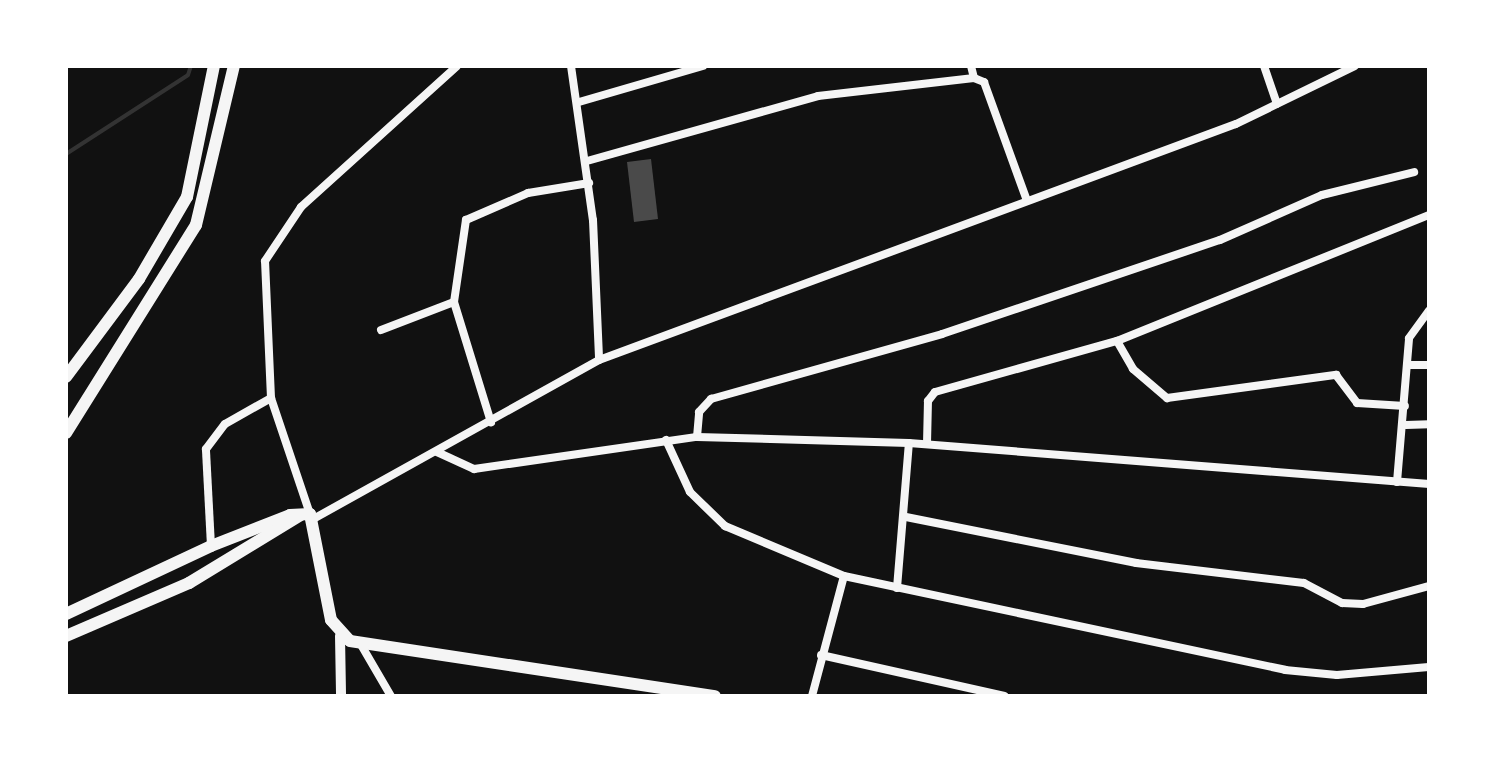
<!DOCTYPE html>
<style>
body{margin:0}
#map{position:relative;width:1495px;height:762px;overflow:hidden;background:#111;font-family:Commissioner,sans-serif}
div>[style]{position:absolute}
[style*='--x']{left:calc(var(--x)*1px);top:calc(var(--y)*1px);width:calc(var(--w)*1px);rotate:calc(var(--a)*1deg)}
.stream>*{height:4px;margin:-2px;padding:0 2px;transform-origin:2px;border-radius:2px;background:#333}
.building>*{inset:0;background:#4a4a4a}
.minor>*{height:8px;margin:-4px;padding:0 4px;transform-origin:4px;border-radius:4px;background:#f5f5f5}
.tertiary>*{height:10px;margin:-5px;padding:0 5px;transform-origin:5px;border-radius:5px;background:#f5f5f5}
.secondary>*{height:12px;margin:-6px;padding:0 6px;transform-origin:6px;border-radius:6px;background:#f5f5f5}
span{translate:-50% -50%;white-space:nowrap;text-align:center;line-height:1.15;-webkit-text-stroke:6px #fff;paint-order:stroke}
.frame{position:absolute;inset:0;border:68px solid #fff;pointer-events:none}
</style>
<div id="map">
<div class="stream">
<div style="--x:66;--y:154;--w:145;--a:-32.9"></div>
<div style="--x:188;--y:75;--w:9;--a:-72"></div>
</div>
<div class="building">
<div style="clip-path:polygon(651px 159px,658px 219px,634px 222px,627px 162px)"></div>
</div>
<div class="minor">
<div style="--x:571;--y:66;--w:156;--a:81.9"></div>
<div style="--x:593;--y:220;--w:140;--a:87.5"></div>
<div style="--x:1264;--y:66;--w:40;--a:71.1"></div>
<div style="--x:974;--y:78;--w:11;--a:22"></div>
<div style="--x:984;--y:82;--w:123;--a:70.1"></div>
<div style="--x:579;--y:102;--w:129;--a:-16.2"></div>
<div style="--x:587;--y:161;--w:240;--a:-15.7"></div>
<div style="--x:818;--y:96;--w:157;--a:-6.6"></div>
<div style="--x:974;--y:78;--w:12;--a:-104"></div>
<div style="--x:454;--y:302;--w:126;--a:72.9"></div>
<div style="--x:381;--y:330;--w:78;--a:-21"></div>
<div style="--x:454;--y:302;--w:83;--a:-81.7"></div>
<div style="--x:466;--y:220;--w:68;--a:-23.5"></div>
<div style="--x:528;--y:193;--w:62;--a:-9.3"></div>
<div style="--x:1117;--y:341;--w:32;--a:60"></div>
<div style="--x:1133;--y:369;--w:45;--a:40.5"></div>
<div style="--x:1167;--y:398;--w:171;--a:-7.8"></div>
<div style="--x:1336;--y:375;--w:35;--a:53"></div>
<div style="--x:1357;--y:403;--w:48;--a:3.6"></div>
<div style="--x:1407;--y:365;--w:22;--a:0"></div>
<div style="--x:1406;--y:425;--w:23;--a:-2"></div>
<div style="--x:697;--y:437;--w:25;--a:-85"></div>
<div style="--x:699;--y:412;--w:18;--a:-47"></div>
<div style="--x:711;--y:399;--w:240;--a:-15.7"></div>
<div style="--x:942;--y:334;--w:293;--a:-18.7"></div>
<div style="--x:1220;--y:240;--w:111;--a:-23.8"></div>
<div style="--x:1322;--y:195;--w:95;--a:-14"></div>
<div style="--x:666;--y:440;--w:57;--a:65.2"></div>
<div style="--x:690;--y:492;--w:49;--a:44.2"></div>
<div style="--x:725;--y:526;--w:129;--a:22.8"></div>
<div style="--x:844;--y:576;--w:451;--a:12"></div>
<div style="--x:1285;--y:670;--w:52;--a:5.5"></div>
<div style="--x:1337;--y:675;--w:92;--a:-5"></div>
<div style="--x:927;--y:444;--w:43;--a:-88.7"></div>
<div style="--x:928;--y:401;--w:11;--a:-52"></div>
<div style="--x:935;--y:392;--w:189;--a:-15.7"></div>
<div style="--x:1117;--y:341;--w:336;--a:-22"></div>
<div style="--x:437;--y:452;--w:41;--a:24.7"></div>
<div style="--x:474;--y:469;--w:225;--a:-8.2"></div>
<div style="--x:697;--y:437;--w:212;--a:1.6"></div>
<div style="--x:909;--y:443;--w:522;--a:4.51"></div>
<div style="--x:1397;--y:482;--w:144;--a:-85.2"></div>
<div style="--x:1409;--y:338;--w:34;--a:-54"></div>
<div style="--x:310;--y:514;--w:122;--a:-108.6"></div>
<div style="--x:271;--y:398;--w:137;--a:-92.5"></div>
<div style="--x:265;--y:261;--w:65;--a:-56.3"></div>
<div style="--x:301;--y:207;--w:210;--a:-42.1"></div>
<div style="--x:906;--y:517;--w:235;--a:11.3"></div>
<div style="--x:1136;--y:563;--w:169;--a:6.8"></div>
<div style="--x:1304;--y:583;--w:43;--a:27.8"></div>
<div style="--x:1342;--y:603;--w:21;--a:3"></div>
<div style="--x:1363;--y:604;--w:68;--a:-15.3"></div>
<div style="--x:315;--y:518;--w:325;--a:-29.1"></div>
<div style="--x:599;--y:360;--w:679;--a:-20.33"></div>
<div style="--x:1236;--y:124;--w:132;--a:-26"></div>
<div style="--x:211;--y:546;--w:97;--a:-93"></div>
<div style="--x:206;--y:449;--w:31;--a:-53"></div>
<div style="--x:225;--y:424;--w:53;--a:-29.5"></div>
<div style="--x:897;--y:588;--w:145;--a:-85.3"></div>
<div style="--x:360;--y:643;--w:61;--a:59.7"></div>
<div style="--x:821;--y:655;--w:188;--a:12.6"></div>
<div style="--x:812;--y:696;--w:124;--a:-75.1"></div>
</div>
<div class="tertiary">
<div style="--x:340;--y:636;--w:60;--a:89"></div>
</div>
<div class="secondary">
<div style="--x:66;--y:377;--w:122;--a:-53.3"></div>
<div style="--x:139;--y:279;--w:95;--a:-59.7"></div>
<div style="--x:187;--y:197;--w:134;--a:-78.4"></div>
<div style="--x:66;--y:433;--w:245;--a:-58"></div>
<div style="--x:196;--y:225;--w:163;--a:-76.6"></div>
<div style="--x:66;--y:614;--w:160;--a:-25.1"></div>
<div style="--x:211;--y:546;--w:85;--a:-21.4"></div>
<div style="--x:290;--y:515;--w:20;--a:-3"></div>
<div style="--x:310;--y:514;--w:108;--a:78.8"></div>
<div style="--x:331;--y:620;--w:28;--a:48"></div>
<div style="--x:350;--y:641;--w:369;--a:8.6"></div>
<div style="--x:66;--y:636;--w:134;--a:-23.3"></div>
<div style="--x:189;--y:583;--w:129;--a:-31.3"></div>
</div>
<div class="frame"></div>
</div>
